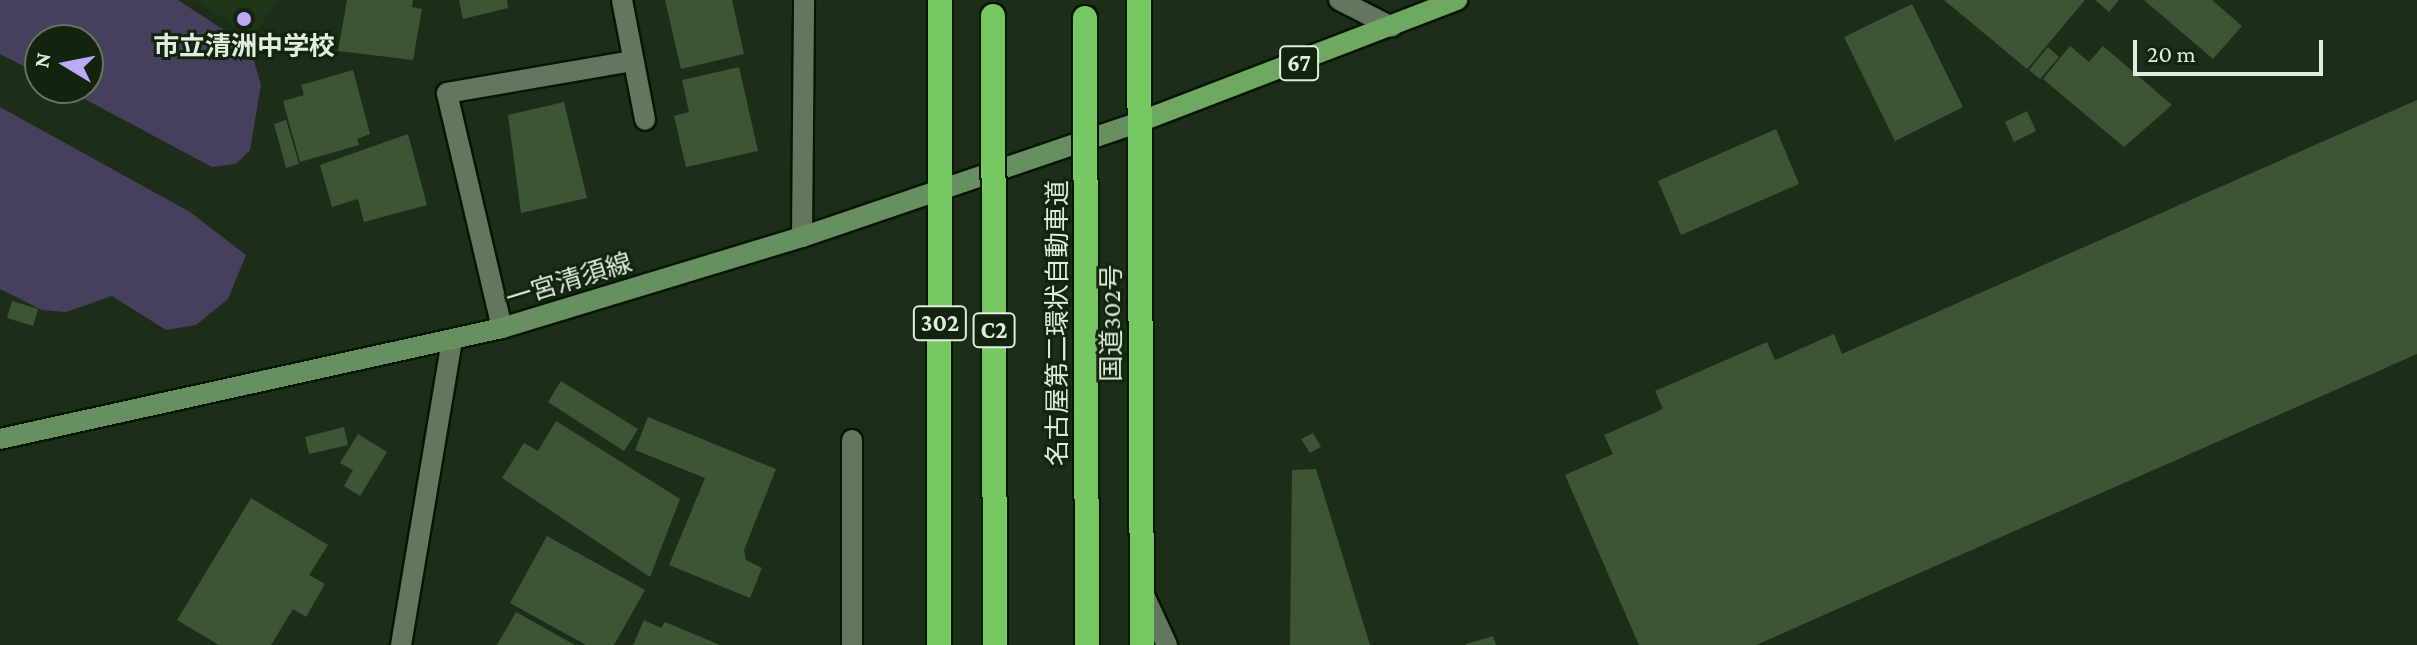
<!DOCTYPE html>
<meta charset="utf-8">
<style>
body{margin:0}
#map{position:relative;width:2417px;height:645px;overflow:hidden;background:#1c2e17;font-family:"Crimson Pro","Noto Sans JP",serif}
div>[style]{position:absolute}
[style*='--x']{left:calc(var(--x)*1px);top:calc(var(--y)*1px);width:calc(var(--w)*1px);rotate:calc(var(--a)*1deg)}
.built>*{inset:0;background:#1e3518}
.green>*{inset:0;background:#463f5e}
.building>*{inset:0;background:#3c5635}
.roads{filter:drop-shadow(2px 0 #051603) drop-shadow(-2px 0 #051603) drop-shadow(0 2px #051603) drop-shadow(0 -2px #051603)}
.lane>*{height:20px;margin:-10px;padding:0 10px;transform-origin:10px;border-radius:10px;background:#62775d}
.street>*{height:20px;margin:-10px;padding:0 10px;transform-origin:10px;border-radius:10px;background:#62775d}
.secondary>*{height:20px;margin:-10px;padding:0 10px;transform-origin:10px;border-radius:10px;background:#688f5f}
.primary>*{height:20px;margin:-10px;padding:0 10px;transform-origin:10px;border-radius:10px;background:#6fa861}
.highway>*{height:24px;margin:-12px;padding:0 12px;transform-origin:12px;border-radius:12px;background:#77c863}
.bridges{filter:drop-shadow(2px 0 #051603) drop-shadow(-2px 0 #051603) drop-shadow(0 2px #051603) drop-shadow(0 -2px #051603)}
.highway-bridge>*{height:24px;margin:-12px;padding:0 12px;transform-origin:12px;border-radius:12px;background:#77c863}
.dots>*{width:22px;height:22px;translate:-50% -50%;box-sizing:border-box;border:4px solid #12240e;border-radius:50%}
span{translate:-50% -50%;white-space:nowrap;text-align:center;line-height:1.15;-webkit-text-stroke:6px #12240e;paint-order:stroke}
.shield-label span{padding:2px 6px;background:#12240e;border:2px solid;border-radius:6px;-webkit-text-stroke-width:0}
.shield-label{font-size:24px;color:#e1edde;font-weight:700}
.poi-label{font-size:26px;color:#e1edde;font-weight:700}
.street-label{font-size:26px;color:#e1edde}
.north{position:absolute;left:24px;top:24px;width:80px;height:80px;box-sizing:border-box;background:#12240e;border:2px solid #657461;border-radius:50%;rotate:280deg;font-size:22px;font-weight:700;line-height:32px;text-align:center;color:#e1edde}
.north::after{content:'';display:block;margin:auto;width:28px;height:36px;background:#bcaaf6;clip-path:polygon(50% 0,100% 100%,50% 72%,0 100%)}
.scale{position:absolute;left:2133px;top:40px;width:190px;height:36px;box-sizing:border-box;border:4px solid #e1edde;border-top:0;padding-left:10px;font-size:24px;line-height:28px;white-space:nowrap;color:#e1edde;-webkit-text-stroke:6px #12240e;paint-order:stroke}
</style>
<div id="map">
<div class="built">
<div style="clip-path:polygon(194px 0,278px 0,253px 38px)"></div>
</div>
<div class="green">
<div style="clip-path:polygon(0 0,178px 0,250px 47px,261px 85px,250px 150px,236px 164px,212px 167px,64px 88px,88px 88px,88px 40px,40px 40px,40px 75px,0 54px)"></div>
<div style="clip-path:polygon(0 107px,190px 212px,246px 255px,228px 299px,196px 325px,166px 330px,112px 296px,66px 312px,42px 310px,0 289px)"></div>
</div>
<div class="building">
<div style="clip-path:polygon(347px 0,413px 0,412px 7px,422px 9px,413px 60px,338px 51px)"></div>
<div style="clip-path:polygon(459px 0,507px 0,508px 8px,463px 19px)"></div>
<div style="clip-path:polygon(665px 0,732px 0,744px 54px,681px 69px)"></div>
<div style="clip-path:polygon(1944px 0,2085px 0,2027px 69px)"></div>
<div style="clip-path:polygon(2095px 0,2119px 0,2109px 12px)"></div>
<div style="clip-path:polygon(2144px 0,2212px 0,2242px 26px,2213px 59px)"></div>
<div style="clip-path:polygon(1912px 4px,1963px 107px,1895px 141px,1844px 37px)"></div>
<div style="clip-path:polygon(2070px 46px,2089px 62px,2103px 46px,2172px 105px,2124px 147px,2043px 79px)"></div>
<div style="clip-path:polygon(2048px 47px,2059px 57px,2040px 79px,2029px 70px)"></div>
<div style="clip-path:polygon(739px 67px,758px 151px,686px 167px,674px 116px,689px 112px,682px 80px)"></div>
<div style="clip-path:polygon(353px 70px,370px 134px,357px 139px,359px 145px,300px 162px,283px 101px,304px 95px,301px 85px)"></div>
<div style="clip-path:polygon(2417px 100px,2417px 354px,1756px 645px,1639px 645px,1565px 475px,1613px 454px,1604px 435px,1663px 409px,1655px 391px,1767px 342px,1775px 360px,1834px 334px,1842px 354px)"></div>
<div style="clip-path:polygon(564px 102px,587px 198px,521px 213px,508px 115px)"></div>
<div style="clip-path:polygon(2027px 111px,2036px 131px,2014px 142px,2005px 122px)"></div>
<div style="clip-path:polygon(286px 120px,299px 164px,286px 168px,274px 124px)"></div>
<div style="clip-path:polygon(1776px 129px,1799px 184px,1681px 235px,1658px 181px)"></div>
<div style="clip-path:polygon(408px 134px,427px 205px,364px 222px,358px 199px,332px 207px,320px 165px)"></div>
<div style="clip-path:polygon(12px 301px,38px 309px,33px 326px,7px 318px)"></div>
<div style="clip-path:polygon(561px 381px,638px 429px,624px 451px,548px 402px)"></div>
<div style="clip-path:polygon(648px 417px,776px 469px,744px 550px,746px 560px,762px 568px,750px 598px,669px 565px,705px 478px,635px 450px)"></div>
<div style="clip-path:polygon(556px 421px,680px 499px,650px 577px,502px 478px,524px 443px,538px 451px)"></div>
<div style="clip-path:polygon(344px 427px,348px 445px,309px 454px,305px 437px)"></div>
<div style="clip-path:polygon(1313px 433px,1321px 447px,1310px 453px,1301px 439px)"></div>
<div style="clip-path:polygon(358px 434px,387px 452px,360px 496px,344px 486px,353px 470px,340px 463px)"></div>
<div style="clip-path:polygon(1316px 469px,1370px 645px,1290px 645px,1292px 470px)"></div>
<div style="clip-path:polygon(251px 498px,328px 545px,309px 575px,325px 584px,306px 617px,293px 609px,271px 645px,219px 645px,177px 620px)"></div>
<div style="clip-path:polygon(547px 536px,645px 590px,614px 645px,586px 645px,510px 603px)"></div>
<div style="clip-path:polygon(516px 612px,575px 645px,497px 645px)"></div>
<div style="clip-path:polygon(644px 620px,661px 628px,665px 622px,720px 645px,633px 645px)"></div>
<div style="clip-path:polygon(1493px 636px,1496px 645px,1466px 645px,1466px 644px)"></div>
</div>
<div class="roads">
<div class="lane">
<div style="--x:622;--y:0;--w:122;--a:79.1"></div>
<div style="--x:502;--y:328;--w:241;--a:-103.2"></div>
<div style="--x:447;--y:93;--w:189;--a:-9.8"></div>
</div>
<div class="street">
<div style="--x:1339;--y:0;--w:59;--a:27"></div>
<div style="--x:802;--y:237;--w:237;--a:-89.5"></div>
<div style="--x:852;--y:440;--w:205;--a:90"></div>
<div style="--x:1143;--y:593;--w:57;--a:65.2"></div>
<div style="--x:401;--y:645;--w:308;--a:-80.5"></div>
</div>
<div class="secondary">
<div style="--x:0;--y:439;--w:514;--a:-12.47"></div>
<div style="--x:502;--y:328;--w:313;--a:-16.9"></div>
<div style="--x:802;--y:237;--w:356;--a:-18.8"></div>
</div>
<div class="primary">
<div style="--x:1139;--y:122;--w:341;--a:-21"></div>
</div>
<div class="highway">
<div style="--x:1139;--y:0;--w:645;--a:89.73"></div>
<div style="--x:939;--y:645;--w:645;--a:-89.91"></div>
</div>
</div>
<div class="bridges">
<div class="highway-bridge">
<div style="--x:993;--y:16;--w:629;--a:89.82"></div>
<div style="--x:1085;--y:18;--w:627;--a:89.82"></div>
</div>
</div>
<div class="dots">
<div style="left:244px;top:19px;background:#bcaaf6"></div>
</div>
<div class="shield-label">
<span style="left:1299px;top:63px">67</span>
<span style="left:940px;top:323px">302</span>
<span style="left:994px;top:330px">C2</span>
</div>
<div class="poi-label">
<span style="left:244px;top:47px">市立清洲中学校</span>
</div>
<div class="street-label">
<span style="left:569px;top:281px;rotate:-17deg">一宮清須線</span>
<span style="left:1058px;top:323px;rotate:-90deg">名古屋第二環状自動車道</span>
<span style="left:1112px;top:323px;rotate:-90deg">国道302号</span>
</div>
<div class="north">N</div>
<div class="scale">20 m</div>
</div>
